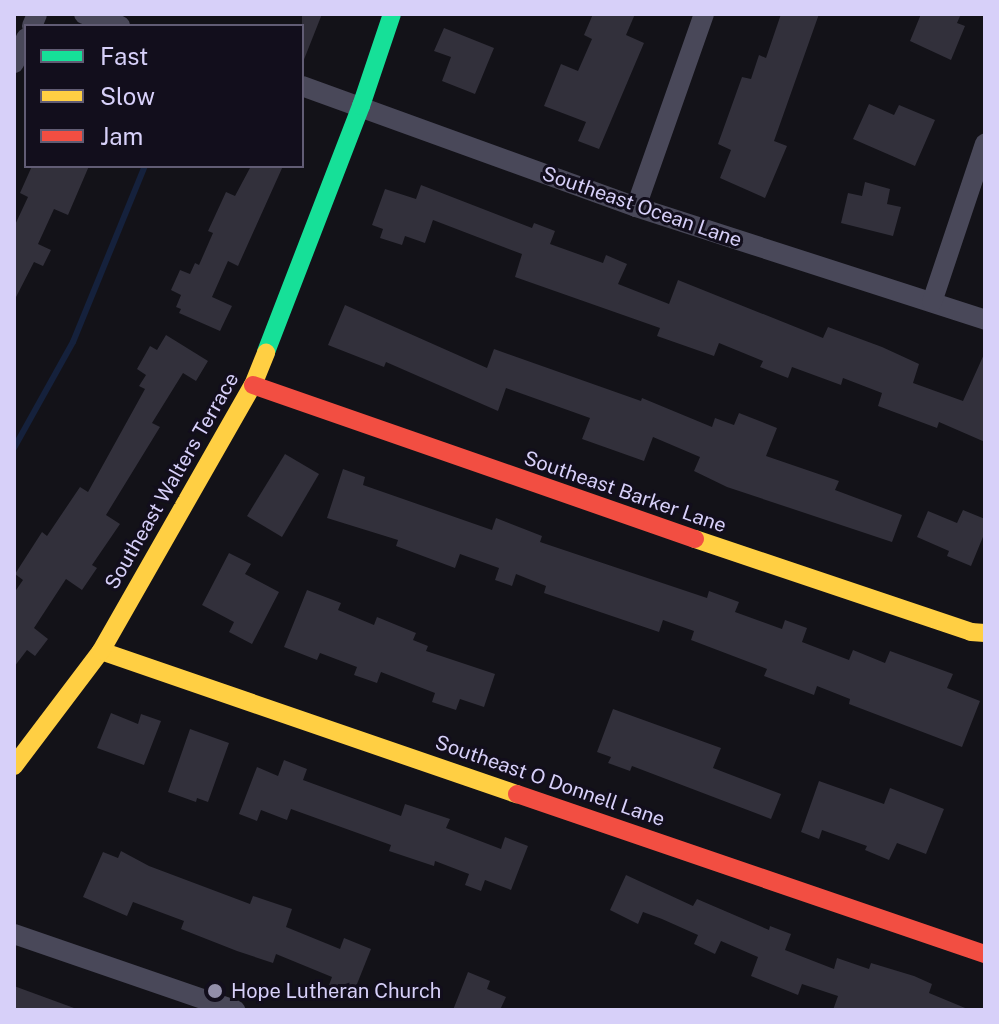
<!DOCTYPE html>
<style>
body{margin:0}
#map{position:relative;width:999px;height:1024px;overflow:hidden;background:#131218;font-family:"Public Sans",sans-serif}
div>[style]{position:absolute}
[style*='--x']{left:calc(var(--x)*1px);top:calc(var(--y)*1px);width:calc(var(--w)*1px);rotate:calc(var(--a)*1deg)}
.stream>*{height:6px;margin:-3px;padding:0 3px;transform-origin:3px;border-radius:3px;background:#15213c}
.building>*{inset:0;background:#32303b}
.street>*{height:20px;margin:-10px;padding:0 10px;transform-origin:10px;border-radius:10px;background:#494859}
.fast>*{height:18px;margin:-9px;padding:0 9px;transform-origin:9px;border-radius:9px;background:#16e098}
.slow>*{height:18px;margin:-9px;padding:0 9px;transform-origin:9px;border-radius:9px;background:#ffcf43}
.jam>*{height:18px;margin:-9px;padding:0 9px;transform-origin:9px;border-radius:9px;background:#f24e42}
.dots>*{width:22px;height:22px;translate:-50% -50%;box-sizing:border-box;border:4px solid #120e1c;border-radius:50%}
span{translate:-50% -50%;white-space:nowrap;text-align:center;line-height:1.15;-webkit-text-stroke:6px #120e1c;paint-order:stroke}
.street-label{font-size:20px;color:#d7d0f9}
.poi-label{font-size:20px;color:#d7d0f9}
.left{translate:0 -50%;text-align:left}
.frame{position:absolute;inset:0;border:16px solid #d7d0f9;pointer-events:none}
.legend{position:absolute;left:24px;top:24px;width:280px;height:144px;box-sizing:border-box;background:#120e1c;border:2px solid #615c74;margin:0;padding:10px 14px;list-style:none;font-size:24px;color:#d7d0f9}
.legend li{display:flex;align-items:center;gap:16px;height:40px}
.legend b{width:40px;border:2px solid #615c74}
</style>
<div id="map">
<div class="stream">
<div style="--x:14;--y:448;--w:121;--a:-60.9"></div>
<div style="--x:73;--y:342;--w:190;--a:-67.8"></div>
</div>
<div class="building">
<div style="clip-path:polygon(302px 14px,322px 14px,303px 62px,302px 61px)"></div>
<div style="clip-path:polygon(593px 14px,635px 14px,626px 35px,644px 43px,599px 149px,578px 141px,586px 122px,544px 106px,561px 64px,578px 71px,592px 39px,584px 35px)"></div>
<div style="clip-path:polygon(781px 14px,819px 14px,774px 141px,787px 146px,765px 198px,720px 178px,731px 150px,718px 144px,742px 77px,751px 79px,759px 55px,766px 58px)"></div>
<div style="clip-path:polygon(921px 14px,961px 14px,957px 23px,965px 26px,951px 60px,910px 41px)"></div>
<div style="clip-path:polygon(444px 28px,494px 48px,475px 94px,442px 81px,451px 57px,434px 51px)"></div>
<div style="clip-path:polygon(869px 104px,894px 115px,899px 105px,935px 120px,915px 166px,853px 139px)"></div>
<div style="clip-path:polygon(32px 166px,89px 166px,68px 215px,54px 209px,38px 244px,51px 250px,43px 266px,34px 262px,14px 301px,14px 227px,28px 197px,20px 193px)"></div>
<div style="clip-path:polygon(251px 166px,283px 166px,238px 266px,228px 261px,212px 297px,232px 306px,220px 331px,179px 313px,181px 309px,176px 307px,181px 295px,171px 290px,180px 270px,190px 274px,195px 263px,199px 265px,213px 233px,208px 231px,226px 192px,235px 196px)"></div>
<div style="clip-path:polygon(865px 182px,890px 189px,887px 204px,901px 207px,893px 236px,841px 223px,848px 193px,862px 196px)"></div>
<div style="clip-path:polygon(421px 185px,532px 228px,534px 223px,555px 231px,550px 244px,603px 263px,606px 255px,627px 264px,618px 284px,669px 304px,678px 280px,823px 338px,828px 327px,882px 347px,919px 364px,913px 383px,963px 401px,985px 352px,985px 442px,939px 422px,937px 428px,878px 406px,882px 393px,843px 378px,841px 385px,792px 367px,788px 378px,760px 367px,763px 361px,719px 343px,714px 356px,657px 336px,660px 328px,515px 277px,522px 254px,433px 220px,425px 243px,405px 236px,402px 245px,380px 238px,383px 229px,372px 225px,385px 189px,416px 199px)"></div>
<div style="clip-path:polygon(345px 305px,487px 368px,494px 349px,641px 401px,642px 398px,712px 427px,715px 418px,734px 425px,739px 413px,777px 428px,766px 456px,839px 481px,835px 490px,902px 515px,892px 542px,727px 487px,694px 471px,700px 457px,653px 437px,644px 461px,582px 439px,590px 418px,506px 388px,498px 411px,386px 362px,384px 367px,328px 345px)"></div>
<div style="clip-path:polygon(166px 335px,208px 361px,196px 381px,183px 373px,152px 423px,160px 427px,106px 515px,120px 524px,92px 565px,97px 568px,82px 590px,66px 579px,34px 628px,48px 639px,35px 656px,27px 650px,14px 667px,14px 593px,23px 580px,15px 574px,42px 532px,47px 536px,80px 487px,88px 492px,145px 389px,139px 386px,146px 375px,137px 369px,150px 346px,157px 350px)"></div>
<div style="clip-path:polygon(285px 454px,319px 474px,282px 537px,247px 516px)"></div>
<div style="clip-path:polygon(343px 469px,365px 477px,363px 485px,492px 530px,496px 518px,542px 536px,540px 542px,707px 598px,709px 591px,739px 602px,735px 612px,782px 629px,785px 620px,807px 628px,802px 642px,849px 660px,853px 650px,885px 663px,890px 651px,953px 674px,947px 688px,980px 701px,962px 747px,849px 704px,850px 699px,817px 686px,814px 695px,764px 676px,767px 669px,691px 640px,694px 631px,663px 620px,659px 632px,544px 593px,546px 586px,516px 574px,512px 586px,495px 580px,499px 568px,460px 554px,455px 568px,396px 546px,398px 540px,327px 518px)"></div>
<div style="clip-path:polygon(963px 510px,985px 519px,985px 532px,971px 566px,947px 556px,949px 551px,917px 537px,928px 511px,957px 523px)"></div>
<div style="clip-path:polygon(229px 553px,251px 564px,245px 574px,279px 592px,252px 644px,229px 632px,234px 622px,202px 605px)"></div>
<div style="clip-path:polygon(307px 590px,341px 603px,338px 610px,374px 625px,377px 617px,416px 633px,413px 640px,428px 646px,426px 651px,495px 674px,484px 707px,460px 699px,456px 710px,432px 702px,435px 693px,381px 672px,377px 683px,354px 675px,357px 667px,320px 653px,317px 660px,284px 647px)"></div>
<div style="clip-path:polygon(613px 709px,721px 748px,713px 768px,781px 794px,771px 819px,632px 766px,630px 771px,608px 763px,611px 757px,597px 752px)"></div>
<div style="clip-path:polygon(111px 713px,138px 724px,141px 714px,161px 721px,144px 765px,97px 748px)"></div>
<div style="clip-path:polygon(190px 729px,229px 743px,208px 802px,197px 798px,196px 802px,168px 792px)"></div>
<div style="clip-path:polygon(284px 760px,307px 769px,303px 780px,401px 816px,405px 804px,450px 819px,446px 828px,501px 849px,505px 837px,528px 846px,511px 890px,485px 880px,481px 891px,465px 885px,469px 874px,435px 861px,434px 866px,389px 851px,391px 845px,291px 809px,287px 820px,261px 810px,257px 821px,239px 814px,257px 767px,278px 776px)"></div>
<div style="clip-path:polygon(819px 781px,884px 804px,890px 788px,944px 809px,926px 854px,897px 843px,889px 860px,865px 850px,867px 846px,822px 830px,819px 839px,801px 832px)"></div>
<div style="clip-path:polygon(121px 851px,149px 866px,250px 904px,253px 896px,292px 909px,286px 927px,340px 949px,344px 938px,371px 949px,353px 994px,329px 985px,332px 977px,276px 954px,273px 963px,237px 951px,181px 929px,184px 921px,133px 902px,127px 916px,83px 897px,103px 852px,118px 858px)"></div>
<div style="clip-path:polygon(626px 875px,693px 906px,697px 899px,769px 930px,770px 926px,791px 934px,785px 950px,834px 969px,837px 958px,869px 969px,871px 963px,914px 976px,932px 984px,929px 993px,970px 1010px,833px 1010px,838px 996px,802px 984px,798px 995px,751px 976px,758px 957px,721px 941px,715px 954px,694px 944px,698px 935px,662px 919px,643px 912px,638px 924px,610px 910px)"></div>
<div style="clip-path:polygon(468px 972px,490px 981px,487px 989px,506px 997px,500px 1010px,453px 1010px)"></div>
<div style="clip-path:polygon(14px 986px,74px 1008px,74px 1010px,14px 1010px)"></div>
</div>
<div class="street">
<div style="--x:84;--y:14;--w:38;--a:18"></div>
<div style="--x:32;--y:26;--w:13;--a:-67"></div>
<div style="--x:14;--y:63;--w:28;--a:-64"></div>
<div style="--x:302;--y:86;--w:355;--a:19.9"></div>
<div style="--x:636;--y:207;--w:367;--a:17.9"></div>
<div style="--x:636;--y:207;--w:205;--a:-70.6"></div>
<div style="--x:932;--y:302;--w:167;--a:-71.5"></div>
<div style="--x:14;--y:934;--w:234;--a:19"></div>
</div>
<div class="fast">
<div style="--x:266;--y:352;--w:264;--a:-68.9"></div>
<div style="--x:361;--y:106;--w:97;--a:-71.4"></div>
</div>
<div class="slow">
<div style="--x:695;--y:539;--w:291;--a:18.6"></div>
<div style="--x:971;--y:632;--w:14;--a:4"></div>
<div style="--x:101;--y:651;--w:440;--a:19"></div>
<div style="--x:14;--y:766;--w:144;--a:-52.9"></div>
<div style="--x:101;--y:651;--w:306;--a:-60.3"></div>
<div style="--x:253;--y:385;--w:35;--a:-68"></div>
</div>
<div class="jam">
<div style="--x:253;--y:385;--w:468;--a:19.2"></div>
<div style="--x:517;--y:794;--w:495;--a:18.9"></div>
</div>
<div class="dots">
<div style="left:215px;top:991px;background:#928eaa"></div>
</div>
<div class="street-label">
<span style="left:642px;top:207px;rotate:19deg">Southeast Ocean Lane</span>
<span style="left:172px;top:481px;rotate:-60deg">Southeast Walters Terrace</span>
<span style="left:625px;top:492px;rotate:19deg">Southeast Barker Lane</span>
<span style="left:550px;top:781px;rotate:19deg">Southeast O Donnell Lane</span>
</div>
<div class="poi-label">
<span class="left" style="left:231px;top:991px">Hope Lutheran Church</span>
</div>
<div class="frame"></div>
<ul class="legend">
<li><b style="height:10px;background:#16e098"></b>Fast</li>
<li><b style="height:10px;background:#ffcf43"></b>Slow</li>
<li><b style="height:10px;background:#f24e42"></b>Jam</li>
</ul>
</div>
